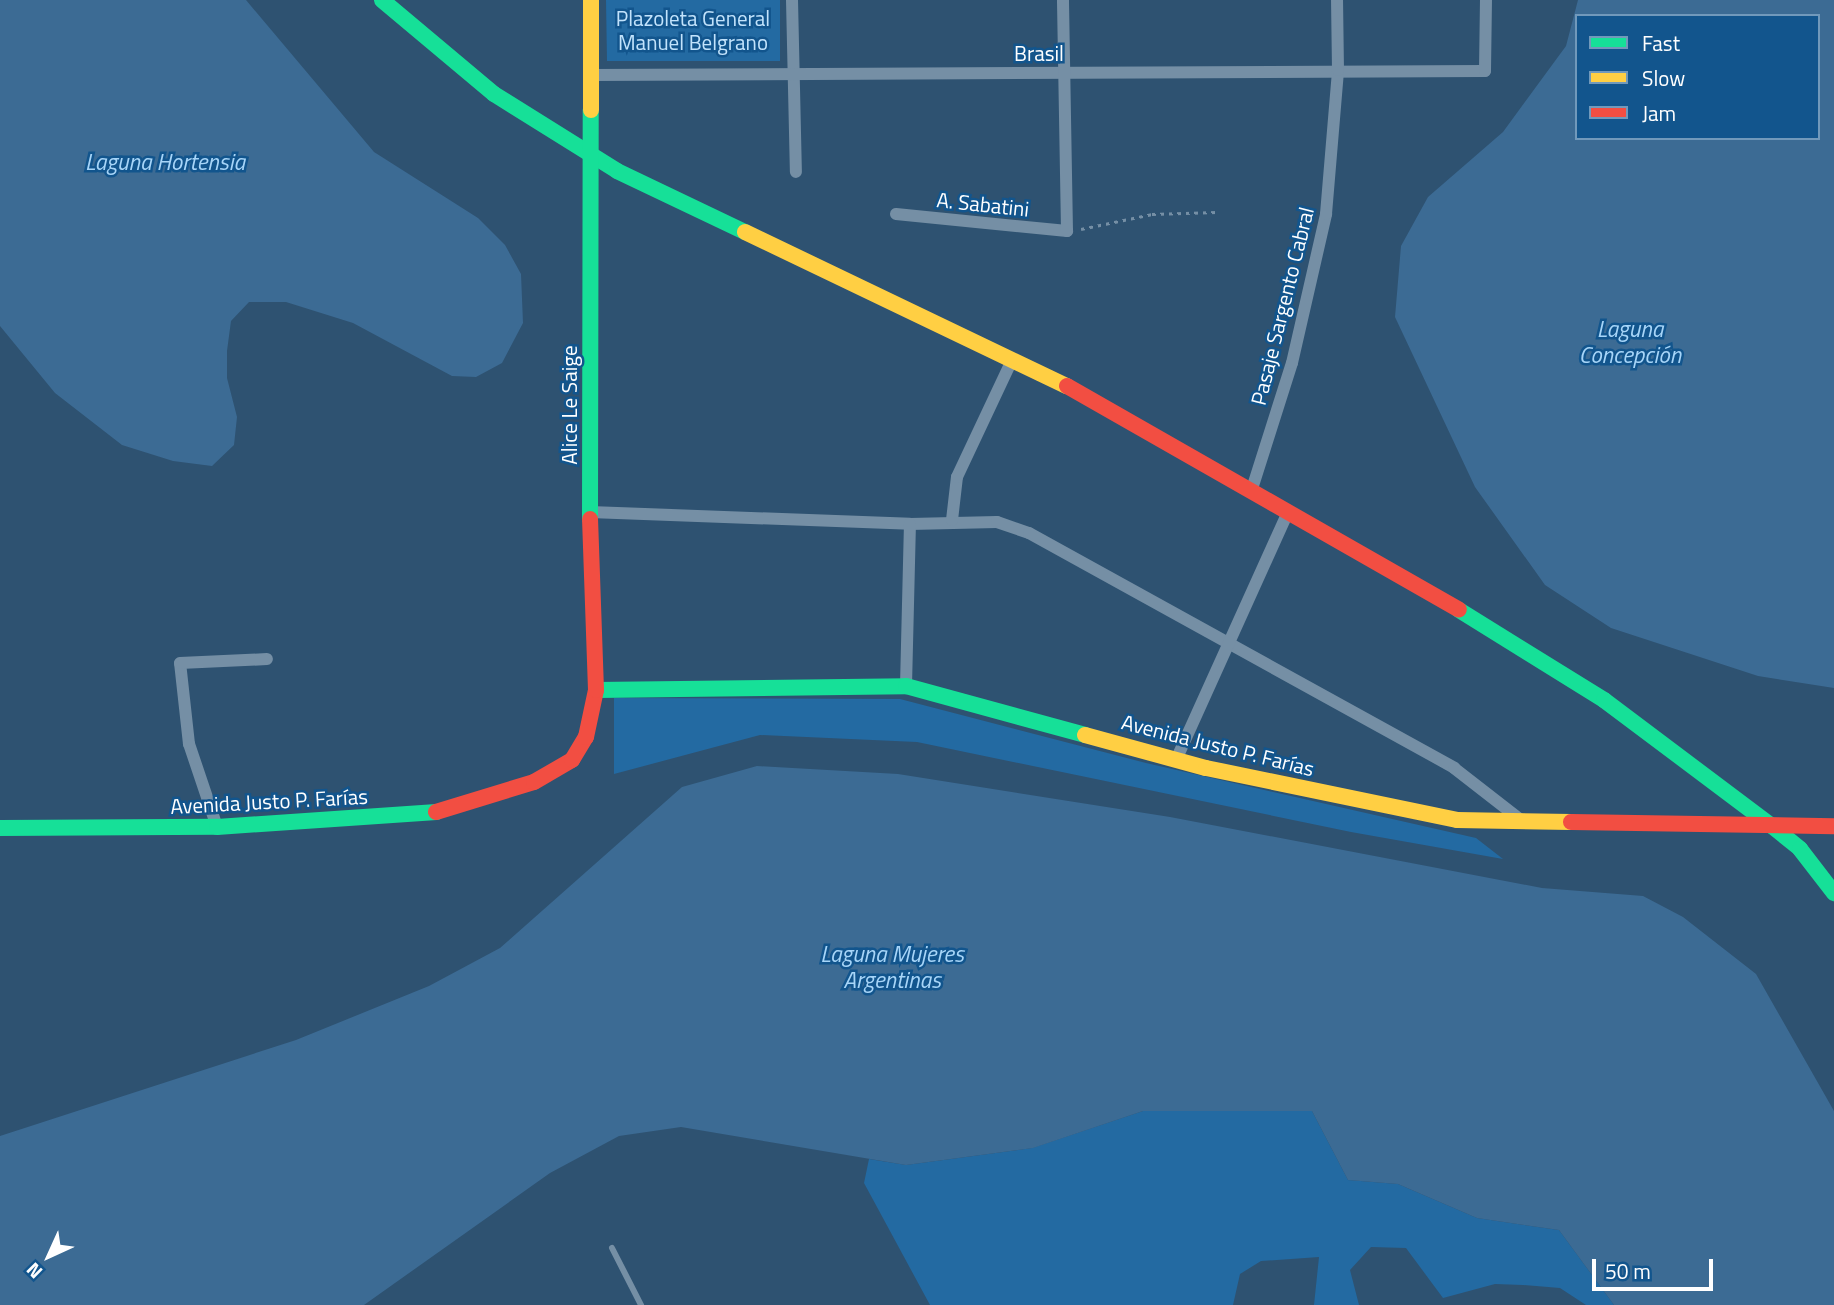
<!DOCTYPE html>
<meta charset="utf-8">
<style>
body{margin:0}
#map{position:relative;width:1834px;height:1305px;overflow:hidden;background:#2e5271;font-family:"Titillium Web",sans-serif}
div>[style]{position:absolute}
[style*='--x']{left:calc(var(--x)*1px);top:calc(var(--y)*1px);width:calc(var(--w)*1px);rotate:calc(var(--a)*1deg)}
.green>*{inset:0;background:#236aa2}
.water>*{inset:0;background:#3c6b94}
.path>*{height:2.5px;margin-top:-1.25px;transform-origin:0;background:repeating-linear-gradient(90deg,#758fa5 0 3.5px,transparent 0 8.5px)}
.lane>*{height:6px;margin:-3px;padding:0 3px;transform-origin:3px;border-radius:3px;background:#758fa5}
.street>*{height:12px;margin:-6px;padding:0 6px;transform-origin:6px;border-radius:6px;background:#758fa5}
.fast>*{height:16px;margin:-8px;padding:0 8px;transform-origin:8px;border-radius:8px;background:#16e098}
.slow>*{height:16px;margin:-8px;padding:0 8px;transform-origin:8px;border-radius:8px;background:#ffcf43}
.jam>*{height:16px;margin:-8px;padding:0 8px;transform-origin:8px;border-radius:8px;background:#f24e42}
span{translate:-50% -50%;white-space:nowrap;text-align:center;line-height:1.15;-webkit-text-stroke:5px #12558d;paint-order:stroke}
.park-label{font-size:21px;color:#c2e3fc}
.street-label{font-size:21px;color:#fff}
.water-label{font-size:23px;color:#a7d5f8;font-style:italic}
.legend{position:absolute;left:1575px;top:14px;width:245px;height:126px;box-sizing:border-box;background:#12558d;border:2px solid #7199bb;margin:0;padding:9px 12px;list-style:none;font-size:21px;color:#fff}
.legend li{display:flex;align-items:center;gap:14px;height:35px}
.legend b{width:35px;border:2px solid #7199bb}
.north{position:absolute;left:14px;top:1221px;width:70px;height:70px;-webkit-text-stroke:5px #12558d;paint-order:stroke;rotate:225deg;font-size:19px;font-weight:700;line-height:28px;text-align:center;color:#fff}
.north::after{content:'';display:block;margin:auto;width:24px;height:32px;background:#fff;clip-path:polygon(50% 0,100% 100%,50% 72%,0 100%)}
.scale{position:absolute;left:1592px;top:1259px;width:121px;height:32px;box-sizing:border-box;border:4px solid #fff;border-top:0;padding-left:9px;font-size:21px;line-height:24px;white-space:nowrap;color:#fff;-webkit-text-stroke:5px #12558d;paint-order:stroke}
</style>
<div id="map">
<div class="green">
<div style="clip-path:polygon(606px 0,780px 0,780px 61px,607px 61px)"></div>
<div style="clip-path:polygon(614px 698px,900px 699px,1146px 763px,1476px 838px,1503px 859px,1351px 832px,917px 742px,760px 735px,614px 774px)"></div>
<div style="clip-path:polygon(1143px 1111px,1312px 1111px,1348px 1180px,1398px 1184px,1477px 1218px,1559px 1230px,1614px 1305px,1586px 1305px,1560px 1288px,1523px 1285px,1495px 1284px,1443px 1298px,1406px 1248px,1371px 1247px,1350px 1270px,1359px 1305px,1314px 1305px,1319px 1257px,1261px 1261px,1240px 1274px,1233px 1305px,930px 1305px,864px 1183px,869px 1159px,906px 1165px,1032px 1148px)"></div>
</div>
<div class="water">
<div style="clip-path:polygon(0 0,246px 0,374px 152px,478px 218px,505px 245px,521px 274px,523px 323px,502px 363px,476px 377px,452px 376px,353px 323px,286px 302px,249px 302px,231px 321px,227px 351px,227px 378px,237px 417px,234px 445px,212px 466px,173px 461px,122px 445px,55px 393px,0 326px)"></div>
<div style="clip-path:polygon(evenodd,1578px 0,1834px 0,1834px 688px,1758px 676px,1611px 628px,1545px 585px,1475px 487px,1395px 317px,1401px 246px,1428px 197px,1503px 132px,1566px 46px,1578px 0,1577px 16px,1818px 16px,1818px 138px,1577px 138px,1577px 16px)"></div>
<div style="clip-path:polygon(757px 766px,898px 774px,1170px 817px,1542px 888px,1643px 896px,1683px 917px,1756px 974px,1834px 1111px,1834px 1305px,1614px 1305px,1559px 1230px,1477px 1218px,1398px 1184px,1348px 1180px,1312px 1111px,1143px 1111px,1033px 1148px,906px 1165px,681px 1127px,619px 1136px,550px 1173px,364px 1305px,0 1305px,0 1136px,296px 1040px,429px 986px,500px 948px,682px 787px)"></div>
</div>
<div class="path">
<div style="--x:1081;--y:229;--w:73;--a:-11.9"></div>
<div style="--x:1152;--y:214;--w:65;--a:-1.8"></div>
</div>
<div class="lane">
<div style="--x:612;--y:1248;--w:64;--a:63"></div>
</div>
<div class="street">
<div style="--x:792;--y:0;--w:172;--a:88.7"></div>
<div style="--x:592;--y:75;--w:893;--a:-0.26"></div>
<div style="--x:1485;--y:71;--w:71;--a:-89.2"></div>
<div style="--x:896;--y:214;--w:172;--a:5.7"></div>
<div style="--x:1067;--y:231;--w:231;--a:-91"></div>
<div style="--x:1251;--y:492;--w:135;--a:-72.4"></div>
<div style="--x:1292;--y:363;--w:153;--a:-77.1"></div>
<div style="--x:1326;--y:214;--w:144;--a:-85.2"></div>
<div style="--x:1338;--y:70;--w:70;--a:-90.8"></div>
<div style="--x:590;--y:512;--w:320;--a:2.1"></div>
<div style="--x:910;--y:524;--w:87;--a:-1.3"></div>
<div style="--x:997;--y:522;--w:34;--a:19"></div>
<div style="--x:1029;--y:533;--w:486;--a:28.9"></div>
<div style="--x:1454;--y:768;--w:86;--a:37.9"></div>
<div style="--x:952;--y:520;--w:43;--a:-83.4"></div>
<div style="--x:957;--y:477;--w:129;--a:-64.8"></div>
<div style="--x:906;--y:686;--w:162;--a:-88.6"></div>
<div style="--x:1176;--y:760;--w:270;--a:-65.7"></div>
<div style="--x:217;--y:827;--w:88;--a:-108.6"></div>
<div style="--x:189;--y:744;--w:81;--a:-96.3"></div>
<div style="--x:180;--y:663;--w:87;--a:-2.6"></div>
</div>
<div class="fast">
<div style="--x:382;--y:0;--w:146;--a:40"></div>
<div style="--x:494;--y:94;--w:145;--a:32"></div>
<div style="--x:617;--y:171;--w:142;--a:25.5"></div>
<div style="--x:590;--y:519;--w:409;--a:-89.9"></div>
<div style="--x:1459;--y:610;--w:171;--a:31.8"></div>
<div style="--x:1604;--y:700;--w:210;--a:36.9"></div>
<div style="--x:1772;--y:826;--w:36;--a:39"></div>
<div style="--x:1800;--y:849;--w:56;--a:52.3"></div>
<div style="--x:596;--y:690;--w:310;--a:-0.7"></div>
<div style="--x:906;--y:686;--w:186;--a:15.3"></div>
<div style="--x:0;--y:828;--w:217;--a:-0.3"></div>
<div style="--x:217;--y:827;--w:220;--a:-3.9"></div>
</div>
<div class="slow">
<div style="--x:591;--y:110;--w:110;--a:-90"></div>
<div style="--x:745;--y:232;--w:357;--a:25.6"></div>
<div style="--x:1085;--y:735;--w:125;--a:15.3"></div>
<div style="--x:1206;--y:768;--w:256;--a:11.7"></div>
<div style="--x:1457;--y:820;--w:114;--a:1"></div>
</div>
<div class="jam">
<div style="--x:1067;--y:386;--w:451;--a:29.7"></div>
<div style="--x:436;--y:812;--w:102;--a:-17"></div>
<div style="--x:534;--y:782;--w:44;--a:-30.1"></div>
<div style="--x:572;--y:760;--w:27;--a:-59"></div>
<div style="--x:586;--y:737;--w:48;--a:-78"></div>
<div style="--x:596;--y:690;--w:171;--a:-92"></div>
<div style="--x:1571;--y:822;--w:263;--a:0.9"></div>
</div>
<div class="park-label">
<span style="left:693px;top:30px">Plazoleta General<br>Manuel Belgrano</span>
</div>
<div class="street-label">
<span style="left:1039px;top:53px">Brasil</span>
<span style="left:983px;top:204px;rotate:6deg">A. Sabatini</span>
<span style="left:1282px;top:306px;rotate:-76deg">Pasaje Sargento Cabral</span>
<span style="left:569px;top:405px;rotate:-90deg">Alice Le Saige</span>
<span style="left:1218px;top:745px;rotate:14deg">Avenida Justo P. Farías</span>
<span style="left:269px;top:801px;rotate:-3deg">Avenida Justo P. Farías</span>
</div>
<div class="water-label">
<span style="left:165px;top:162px">Laguna Hortensia</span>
<span style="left:1630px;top:342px">Laguna<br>Concepción</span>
<span style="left:892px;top:967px">Laguna Mujeres<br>Argentinas</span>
</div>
<ul class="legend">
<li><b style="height:9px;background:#16e098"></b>Fast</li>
<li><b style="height:9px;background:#ffcf43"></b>Slow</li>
<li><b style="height:9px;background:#f24e42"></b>Jam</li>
</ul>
<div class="north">N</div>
<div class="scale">50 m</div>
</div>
